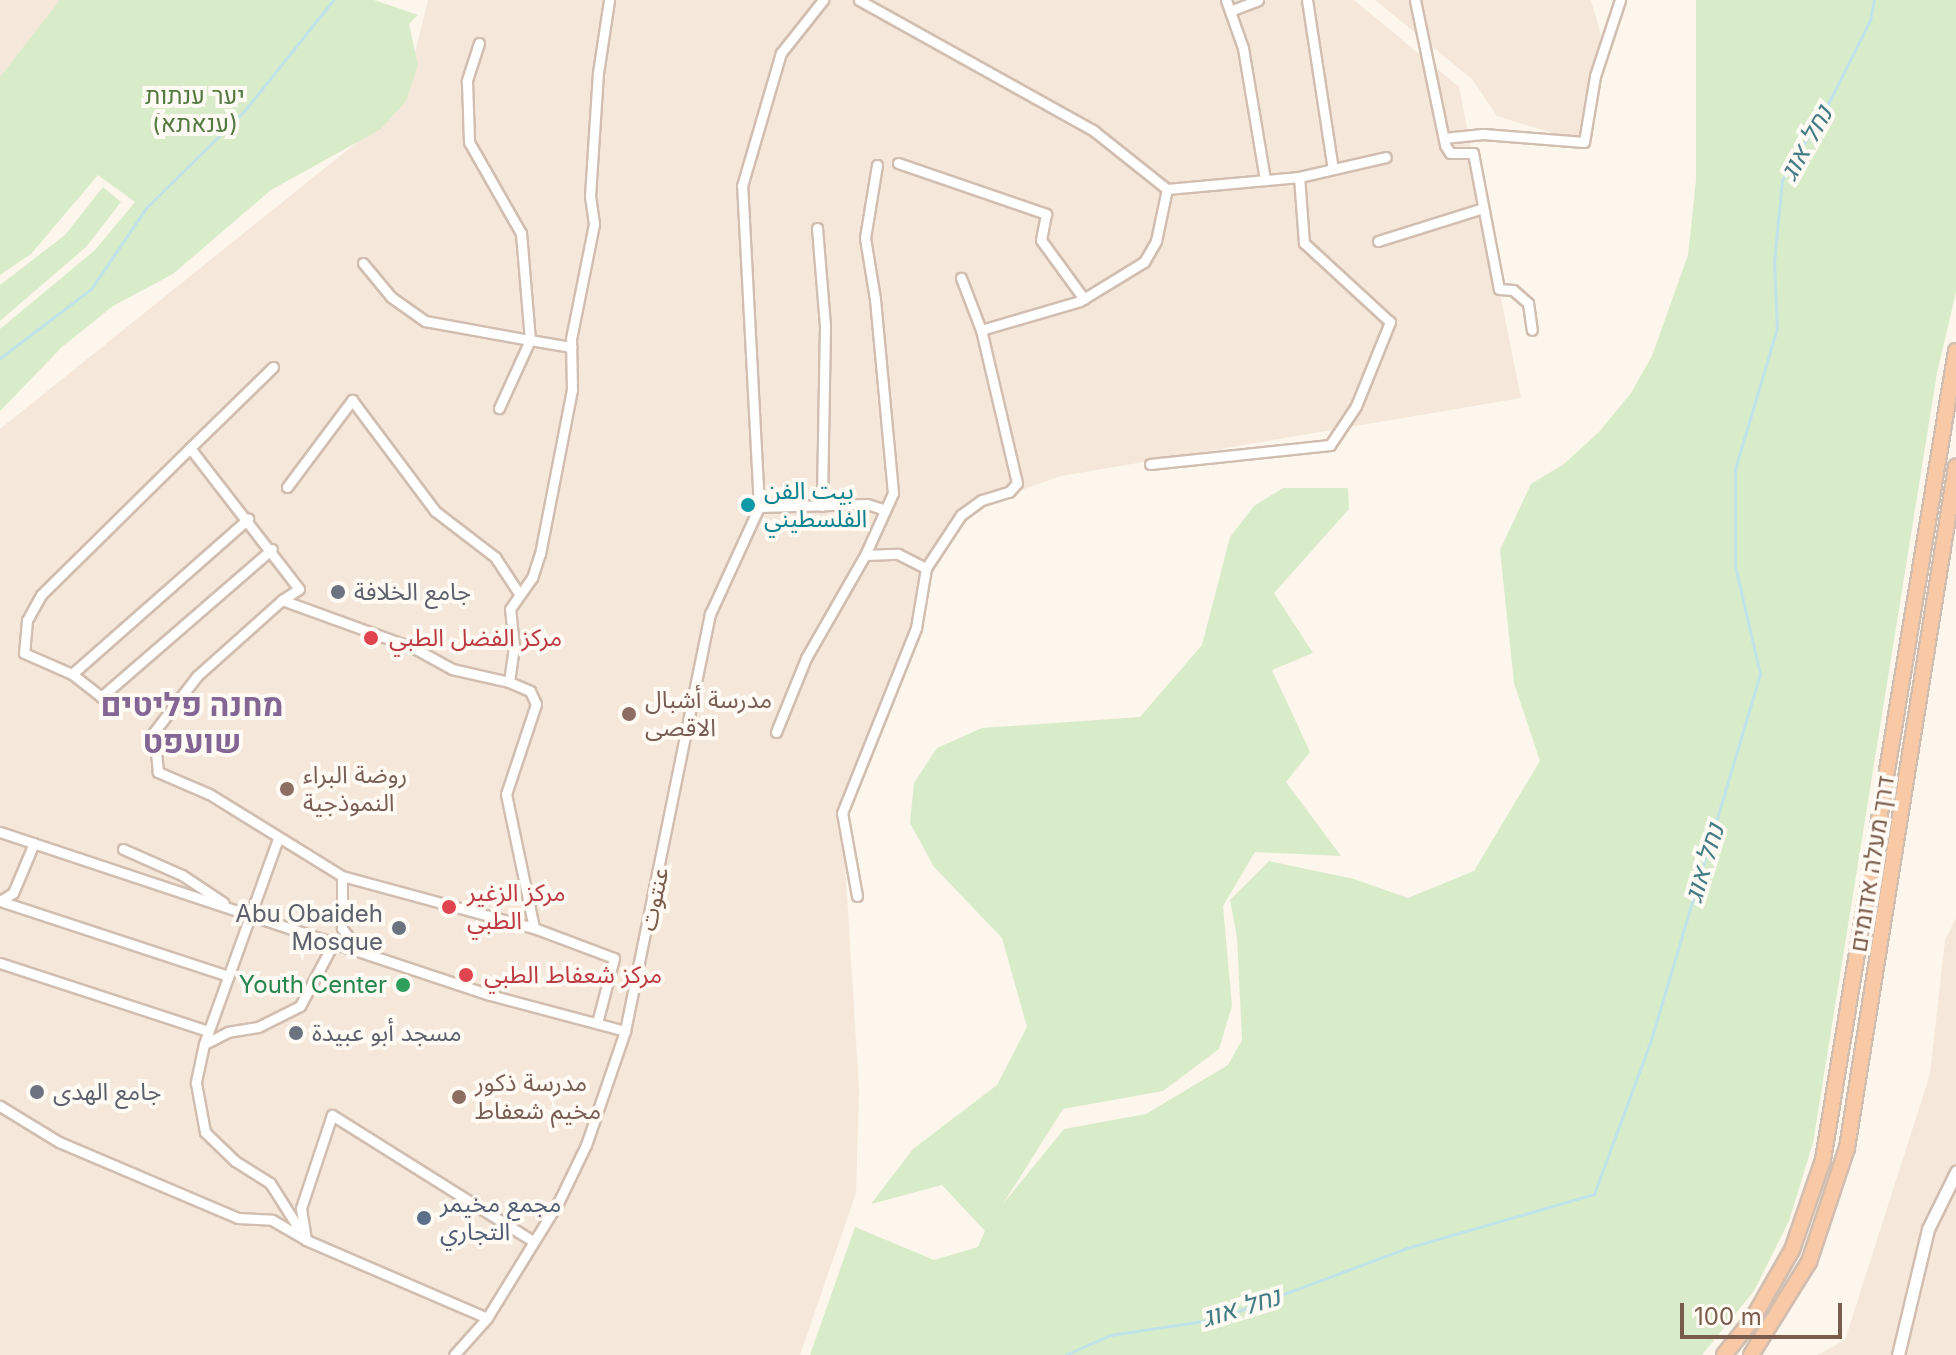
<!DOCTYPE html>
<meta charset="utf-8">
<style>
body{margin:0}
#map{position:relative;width:1956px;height:1355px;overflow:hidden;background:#fdf6ec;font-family:Inter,"Noto Sans Arabic",Heebo,sans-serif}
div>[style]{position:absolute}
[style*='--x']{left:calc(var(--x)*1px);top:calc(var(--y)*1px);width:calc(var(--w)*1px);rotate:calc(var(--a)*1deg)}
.residential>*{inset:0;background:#f5e8da}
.green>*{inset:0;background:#d8ecc9}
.stream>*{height:3px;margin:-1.5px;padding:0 1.5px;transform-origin:1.5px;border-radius:1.5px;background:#bfe3e8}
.roads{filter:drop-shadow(2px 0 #d1beb0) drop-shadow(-2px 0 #d1beb0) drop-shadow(0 2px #d1beb0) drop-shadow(0 -2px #d1beb0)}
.minor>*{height:9px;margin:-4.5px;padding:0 4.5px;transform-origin:4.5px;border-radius:4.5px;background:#fff}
.tertiary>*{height:11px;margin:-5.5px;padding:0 5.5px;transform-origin:5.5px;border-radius:5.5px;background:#fff}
.trunk>*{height:14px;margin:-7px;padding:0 7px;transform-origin:7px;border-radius:7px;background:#f9c8a4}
.dots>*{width:22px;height:22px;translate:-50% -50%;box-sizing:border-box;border:4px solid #fffaf3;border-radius:50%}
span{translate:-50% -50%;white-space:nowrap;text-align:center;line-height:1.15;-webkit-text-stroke:8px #fffaf3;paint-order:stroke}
.park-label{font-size:24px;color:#537a41}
.culture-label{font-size:24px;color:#0d838f}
.left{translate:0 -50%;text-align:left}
.worship-label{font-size:24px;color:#5b616d}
.right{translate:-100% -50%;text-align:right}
.health-label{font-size:24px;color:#be3a42}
.education-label{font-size:24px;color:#785e54}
.street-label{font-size:24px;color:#7a5c4d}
.leisure-label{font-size:24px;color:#27864d}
.service-label{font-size:24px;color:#4e5e75}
.water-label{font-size:26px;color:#437c86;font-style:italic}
.district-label{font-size:32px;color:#846695;font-weight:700}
.scale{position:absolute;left:1680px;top:1303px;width:162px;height:36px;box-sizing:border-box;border:4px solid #7a5c4d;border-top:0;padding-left:10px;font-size:24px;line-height:28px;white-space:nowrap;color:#7a5c4d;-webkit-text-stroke:6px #fffaf3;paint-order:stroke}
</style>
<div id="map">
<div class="residential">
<div style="clip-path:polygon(0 0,146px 0,0 122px)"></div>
<div style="clip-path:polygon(428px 0,1354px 0,1459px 87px,1521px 398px,1061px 476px,969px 508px,926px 568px,911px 640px,842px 813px,859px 1089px,856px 1193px,800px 1355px,0 1355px,0 429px,402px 106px)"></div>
<div style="clip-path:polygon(1375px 0,1591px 0,1601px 35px,1581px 142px,1497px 116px,1472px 79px)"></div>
<div style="clip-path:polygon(1956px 918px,1956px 1355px,1817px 1355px,1845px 1340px,1930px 1074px,1945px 940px)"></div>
</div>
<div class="green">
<div style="clip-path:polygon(60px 0,374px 0,418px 15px,409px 24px,418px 65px,406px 101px,381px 129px,271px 190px,173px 274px,113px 306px,62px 347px,0 411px,0 329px,95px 250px,135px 202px,98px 175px,31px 254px,0 275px,0 77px)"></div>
<div style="clip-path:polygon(1696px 0,1956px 0,1956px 292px,1937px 373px,1813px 1143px,1789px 1221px,1754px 1291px,1702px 1355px,810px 1355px,855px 1227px,934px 1260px,978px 1247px,985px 1231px,942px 1185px,871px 1204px,913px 1149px,997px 1085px,1027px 1027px,1002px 938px,934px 867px,910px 823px,914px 783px,937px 748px,982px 728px,1140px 717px,1202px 645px,1230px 537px,1254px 506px,1283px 488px,1348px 488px,1349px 509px,1274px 593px,1313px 653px,1272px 670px,1310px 752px,1286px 782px,1341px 856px,1255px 852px,1223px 906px,1232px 1006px,1219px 1049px,1163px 1091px,1063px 1109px,1003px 1204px,1064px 1129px,1146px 1114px,1228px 1065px,1242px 1040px,1237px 937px,1230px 900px,1269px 861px,1354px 879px,1408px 898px,1474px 871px,1540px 761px,1514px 683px,1500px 550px,1531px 484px,1564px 464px,1599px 432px,1631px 393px,1652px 356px,1688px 255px,1696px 180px)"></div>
<div style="clip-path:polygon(103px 187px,121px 202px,86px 247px,0 321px,0 285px,65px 235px)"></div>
</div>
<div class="stream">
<div style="--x:0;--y:358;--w:114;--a:-37.2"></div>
<div style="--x:91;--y:289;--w:98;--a:-55.8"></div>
<div style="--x:146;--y:208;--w:139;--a:-44.7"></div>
<div style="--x:245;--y:110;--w:141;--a:-51.3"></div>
<div style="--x:1065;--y:1355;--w:49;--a:-24"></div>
<div style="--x:1110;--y:1335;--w:108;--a:-8.5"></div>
<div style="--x:1217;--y:1319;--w:203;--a:-20.5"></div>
<div style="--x:1407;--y:1248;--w:195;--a:-16.1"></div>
<div style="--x:1594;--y:1194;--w:161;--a:-69.7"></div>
<div style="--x:1650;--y:1043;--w:385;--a:-73.4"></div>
<div style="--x:1760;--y:674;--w:111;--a:-103"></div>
<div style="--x:1735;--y:566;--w:97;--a:-90"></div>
<div style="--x:1735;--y:469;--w:147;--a:-73.4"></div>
<div style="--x:1777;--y:328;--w:66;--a:-92.6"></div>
<div style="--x:1774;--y:262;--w:82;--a:-84.4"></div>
<div style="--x:1782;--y:180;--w:96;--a:-59.1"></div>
<div style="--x:1831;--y:98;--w:87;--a:-63.4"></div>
<div style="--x:1870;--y:20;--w:20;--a:-79"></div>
</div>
<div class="roads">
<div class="minor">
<div style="--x:859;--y:0;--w:269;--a:29.1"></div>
<div style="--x:1094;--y:131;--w:93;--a:38.5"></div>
<div style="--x:1226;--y:0;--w:51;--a:70.5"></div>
<div style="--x:1243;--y:48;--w:133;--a:80.5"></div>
<div style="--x:1307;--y:0;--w:171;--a:81.3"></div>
<div style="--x:1415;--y:0;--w:148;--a:78.3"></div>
<div style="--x:1445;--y:145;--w:9;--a:58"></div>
<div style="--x:1450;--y:153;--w:23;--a:0"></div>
<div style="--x:1473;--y:153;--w:138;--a:79.2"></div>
<div style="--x:1499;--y:289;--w:14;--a:4"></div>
<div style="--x:1513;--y:290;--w:20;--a:41"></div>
<div style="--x:1528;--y:303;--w:27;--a:82"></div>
<div style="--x:1230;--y:11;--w:30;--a:-21"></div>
<div style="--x:479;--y:43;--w:40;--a:108"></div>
<div style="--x:467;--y:81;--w:61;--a:88.1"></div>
<div style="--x:469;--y:142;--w:105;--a:60.3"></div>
<div style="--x:521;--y:233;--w:107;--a:85.2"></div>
<div style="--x:530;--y:340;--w:42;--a:9.7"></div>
<div style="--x:1444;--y:138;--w:39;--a:-6"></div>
<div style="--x:1483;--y:134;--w:101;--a:4.5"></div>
<div style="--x:1584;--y:142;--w:67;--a:-80.5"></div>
<div style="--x:1595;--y:76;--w:80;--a:-71.8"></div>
<div style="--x:898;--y:163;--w:157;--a:19"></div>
<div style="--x:1046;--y:214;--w:26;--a:101"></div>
<div style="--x:1041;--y:240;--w:73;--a:53.9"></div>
<div style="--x:817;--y:228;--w:98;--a:85.3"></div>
<div style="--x:825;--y:326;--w:180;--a:91"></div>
<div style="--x:1378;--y:241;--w:107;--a:-17.4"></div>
<div style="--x:363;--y:263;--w:44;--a:50.5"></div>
<div style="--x:391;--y:297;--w:42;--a:35.2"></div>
<div style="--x:425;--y:321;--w:107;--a:10.3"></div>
<div style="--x:530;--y:340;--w:75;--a:114.5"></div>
<div style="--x:981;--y:330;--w:103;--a:-16.3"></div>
<div style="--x:1080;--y:301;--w:75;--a:-31.4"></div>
<div style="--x:1144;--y:262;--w:24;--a:-60"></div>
<div style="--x:1156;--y:241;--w:53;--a:-78.1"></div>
<div style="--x:1167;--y:189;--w:133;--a:-5.2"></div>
<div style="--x:1299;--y:177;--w:89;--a:-12.9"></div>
<div style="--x:273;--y:367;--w:116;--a:135.7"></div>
<div style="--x:190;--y:448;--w:178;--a:52.3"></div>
<div style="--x:299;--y:589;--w:20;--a:147"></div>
<div style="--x:190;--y:448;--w:209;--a:135.4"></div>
<div style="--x:41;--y:595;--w:29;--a:119"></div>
<div style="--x:27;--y:620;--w:33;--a:95"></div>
<div style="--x:24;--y:653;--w:52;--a:23.6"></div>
<div style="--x:72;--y:674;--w:235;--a:-41.4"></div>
<div style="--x:1150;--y:464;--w:181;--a:-6"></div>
<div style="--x:1330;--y:445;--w:47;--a:-56.3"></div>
<div style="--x:1356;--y:406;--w:91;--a:-68"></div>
<div style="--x:1390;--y:322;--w:117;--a:-137.4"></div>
<div style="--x:1304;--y:243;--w:66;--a:-94.3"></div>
<div style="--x:287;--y:487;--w:109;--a:-53.2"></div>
<div style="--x:352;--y:400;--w:139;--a:53.2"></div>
<div style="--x:435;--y:511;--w:76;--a:37.5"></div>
<div style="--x:495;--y:557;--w:45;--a:56.7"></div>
<div style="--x:759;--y:507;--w:108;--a:-1.6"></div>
<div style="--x:867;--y:504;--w:19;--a:18"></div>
<div style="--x:865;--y:555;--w:33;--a:-2"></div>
<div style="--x:898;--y:554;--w:31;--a:27"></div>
<div style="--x:72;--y:674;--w:37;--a:38"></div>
<div style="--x:101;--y:697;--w:226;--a:-40.9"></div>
<div style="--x:509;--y:682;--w:23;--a:23"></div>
<div style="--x:530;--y:691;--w:14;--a:65"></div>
<div style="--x:536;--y:704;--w:95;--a:108.4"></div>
<div style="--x:506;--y:794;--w:137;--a:78.2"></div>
<div style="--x:776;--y:732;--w:80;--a:-67.9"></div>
<div style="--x:806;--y:658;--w:119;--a:-60.2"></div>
<div style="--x:865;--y:555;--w:68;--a:-65.7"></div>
<div style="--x:893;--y:493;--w:195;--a:-95.3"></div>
<div style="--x:875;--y:299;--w:62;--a:-99.3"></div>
<div style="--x:865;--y:238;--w:74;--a:-80.7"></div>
<div style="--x:0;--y:832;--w:516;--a:18.4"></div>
<div style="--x:490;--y:995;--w:140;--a:14.9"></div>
<div style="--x:123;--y:849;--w:64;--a:23.8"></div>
<div style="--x:182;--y:875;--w:50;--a:33.7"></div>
<div style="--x:342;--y:876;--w:199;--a:15.2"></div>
<div style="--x:534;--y:928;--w:85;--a:20.6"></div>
<div style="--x:614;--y:958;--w:67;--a:104.7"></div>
<div style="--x:857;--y:896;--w:84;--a:-100.2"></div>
<div style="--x:842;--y:813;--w:199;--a:-68.2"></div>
<div style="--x:916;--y:628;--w:61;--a:-80.5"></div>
<div style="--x:926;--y:568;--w:64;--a:-56.6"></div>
<div style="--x:961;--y:515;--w:26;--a:-36"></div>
<div style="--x:982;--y:500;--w:28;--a:-17"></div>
<div style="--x:1009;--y:492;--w:12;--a:-48"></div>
<div style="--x:1017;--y:483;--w:157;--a:-103.2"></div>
<div style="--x:981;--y:330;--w:56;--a:-111"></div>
<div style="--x:0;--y:901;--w:15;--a:-32"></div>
<div style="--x:13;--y:893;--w:54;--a:-67.2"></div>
<div style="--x:3;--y:902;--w:234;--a:18.2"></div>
<div style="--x:334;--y:942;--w:72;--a:118"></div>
<div style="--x:300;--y:1006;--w:47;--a:153.4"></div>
<div style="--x:258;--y:1027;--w:30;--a:171"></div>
<div style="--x:228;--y:1032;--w:27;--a:153"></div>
<div style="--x:204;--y:1044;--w:40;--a:102"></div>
<div style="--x:196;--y:1083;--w:50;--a:79.6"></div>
<div style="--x:205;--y:1132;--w:42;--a:44"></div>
<div style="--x:235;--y:1161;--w:41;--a:32.2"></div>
<div style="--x:270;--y:1183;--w:67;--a:57.7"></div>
<div style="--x:306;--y:1240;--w:32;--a:-99"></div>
<div style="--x:301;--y:1208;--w:98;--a:-71.6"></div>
<div style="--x:332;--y:1115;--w:237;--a:32.1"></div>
<div style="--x:357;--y:949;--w:26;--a:-126"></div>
<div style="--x:342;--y:928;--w:52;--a:-90"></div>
<div style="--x:342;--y:876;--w:156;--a:-148.3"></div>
<div style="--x:209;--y:794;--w:56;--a:-156.7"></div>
<div style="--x:158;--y:772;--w:40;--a:-95.7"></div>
<div style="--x:154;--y:732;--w:71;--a:-52.5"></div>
<div style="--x:197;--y:676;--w:114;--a:-41.8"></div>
<div style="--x:282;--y:600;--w:140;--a:20"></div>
<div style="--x:414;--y:648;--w:43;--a:28.9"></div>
<div style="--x:452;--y:669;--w:58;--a:12.8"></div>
<div style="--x:509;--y:682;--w:36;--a:-82"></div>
<div style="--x:514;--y:646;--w:37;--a:-96"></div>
<div style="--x:510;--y:609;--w:38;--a:-55"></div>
<div style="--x:532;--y:578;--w:25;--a:-72"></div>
<div style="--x:540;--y:554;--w:167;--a:-79"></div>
<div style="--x:572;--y:390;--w:51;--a:-91.1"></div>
<div style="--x:571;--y:339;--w:117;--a:-78.7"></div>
<div style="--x:594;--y:224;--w:28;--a:-98"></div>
<div style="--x:590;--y:196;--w:123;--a:-86.3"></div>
<div style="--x:598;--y:73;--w:74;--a:-81.4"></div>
<div style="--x:0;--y:963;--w:216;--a:18.1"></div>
<div style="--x:204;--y:1044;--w:219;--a:-70.2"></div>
<div style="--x:0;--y:1106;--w:69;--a:31.4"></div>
<div style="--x:59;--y:1142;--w:194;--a:23"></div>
<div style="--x:238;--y:1218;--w:34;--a:3"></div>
<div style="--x:272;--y:1220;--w:39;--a:30"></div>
<div style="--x:306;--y:1240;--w:197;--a:23.3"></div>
<div style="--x:454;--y:1355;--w:50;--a:-48.3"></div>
<div style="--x:487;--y:1318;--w:137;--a:-58.4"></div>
<div style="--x:559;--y:1201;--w:62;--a:-64.3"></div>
<div style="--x:586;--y:1145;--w:120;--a:-71.1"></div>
<div style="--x:625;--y:1031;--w:426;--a:-78.5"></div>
<div style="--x:710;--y:614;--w:118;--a:-65.4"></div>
<div style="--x:759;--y:507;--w:321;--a:-93"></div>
<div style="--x:742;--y:186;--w:139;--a:-73.7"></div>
<div style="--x:781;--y:53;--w:68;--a:-51.6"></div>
</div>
<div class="tertiary">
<div style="--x:1898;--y:1355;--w:130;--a:-76.6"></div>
<div style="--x:1928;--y:1229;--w:64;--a:-63.8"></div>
</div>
<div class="trunk">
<div style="--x:1724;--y:1355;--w:45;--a:-51.3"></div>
<div style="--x:1752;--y:1320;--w:81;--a:-60.3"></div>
<div style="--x:1792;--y:1250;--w:95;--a:-71"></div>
<div style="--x:1823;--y:1160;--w:820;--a:-80.66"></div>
<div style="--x:1751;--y:1355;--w:110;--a:-58.1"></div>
<div style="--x:1809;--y:1262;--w:120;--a:-71.6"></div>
<div style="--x:1847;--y:1148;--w:690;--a:-80.91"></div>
</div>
</div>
<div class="dots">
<div style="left:748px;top:505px;background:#0f9aa8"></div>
<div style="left:338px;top:592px;background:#6b7280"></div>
<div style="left:371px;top:638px;background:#e0444e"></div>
<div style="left:629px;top:714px;background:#8d6e63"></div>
<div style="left:287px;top:789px;background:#8d6e63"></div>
<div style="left:449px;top:907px;background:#e0444e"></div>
<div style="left:399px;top:928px;background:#6b7280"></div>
<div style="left:466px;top:975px;background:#e0444e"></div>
<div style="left:403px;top:985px;background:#2e9e5b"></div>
<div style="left:296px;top:1033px;background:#6b7280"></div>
<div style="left:37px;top:1092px;background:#6b7280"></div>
<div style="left:459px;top:1097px;background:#8d6e63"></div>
<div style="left:424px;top:1218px;background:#5c6f8a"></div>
</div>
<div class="park-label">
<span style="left:195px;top:110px">יער ענתות<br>(ענאתא)</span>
</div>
<div class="culture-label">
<span class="left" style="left:764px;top:505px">بيت الفن<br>الفلسطيني</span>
</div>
<div class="worship-label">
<span class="left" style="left:354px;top:592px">جامع الخلافة</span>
<span class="right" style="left:383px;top:928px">Abu Obaideh<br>Mosque</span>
<span class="left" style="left:312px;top:1033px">مسجد أبو عبيدة</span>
<span class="left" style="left:53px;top:1092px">جامع الهدى</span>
</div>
<div class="health-label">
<span class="left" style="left:389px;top:638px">مركز الفضل الطبي</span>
<span class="left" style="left:467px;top:907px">مركز الزغير<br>الطبي</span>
<span class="left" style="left:484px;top:975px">مركز شعفاط الطبي</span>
</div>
<div class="education-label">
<span class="left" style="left:645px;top:714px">مدرسة أشبال<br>الاقصى</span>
<span class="left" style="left:303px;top:789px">روضة البراء<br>النموذجية</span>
<span class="left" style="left:475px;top:1097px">مدرسة ذكور<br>مخيم شعفاط</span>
</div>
<div class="street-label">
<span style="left:1872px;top:864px;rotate:-81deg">דרך מעלה אדומים</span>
<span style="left:654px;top:899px;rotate:-78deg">عنتوت</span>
</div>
<div class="leisure-label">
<span class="right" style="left:387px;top:985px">Youth Center</span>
</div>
<div class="service-label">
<span class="left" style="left:440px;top:1218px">مجمع مخيمر<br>التجاري</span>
</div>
<div class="water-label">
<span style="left:1806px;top:143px;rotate:-61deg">נחל אוג</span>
<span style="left:1704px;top:863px;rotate:-73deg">נחל אוג</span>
<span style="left:1241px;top:1307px;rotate:-17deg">נחל אוג</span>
</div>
<div class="district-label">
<span style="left:192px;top:724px">מחנה פליטים<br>שועפט</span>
</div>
<div class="scale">100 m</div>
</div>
